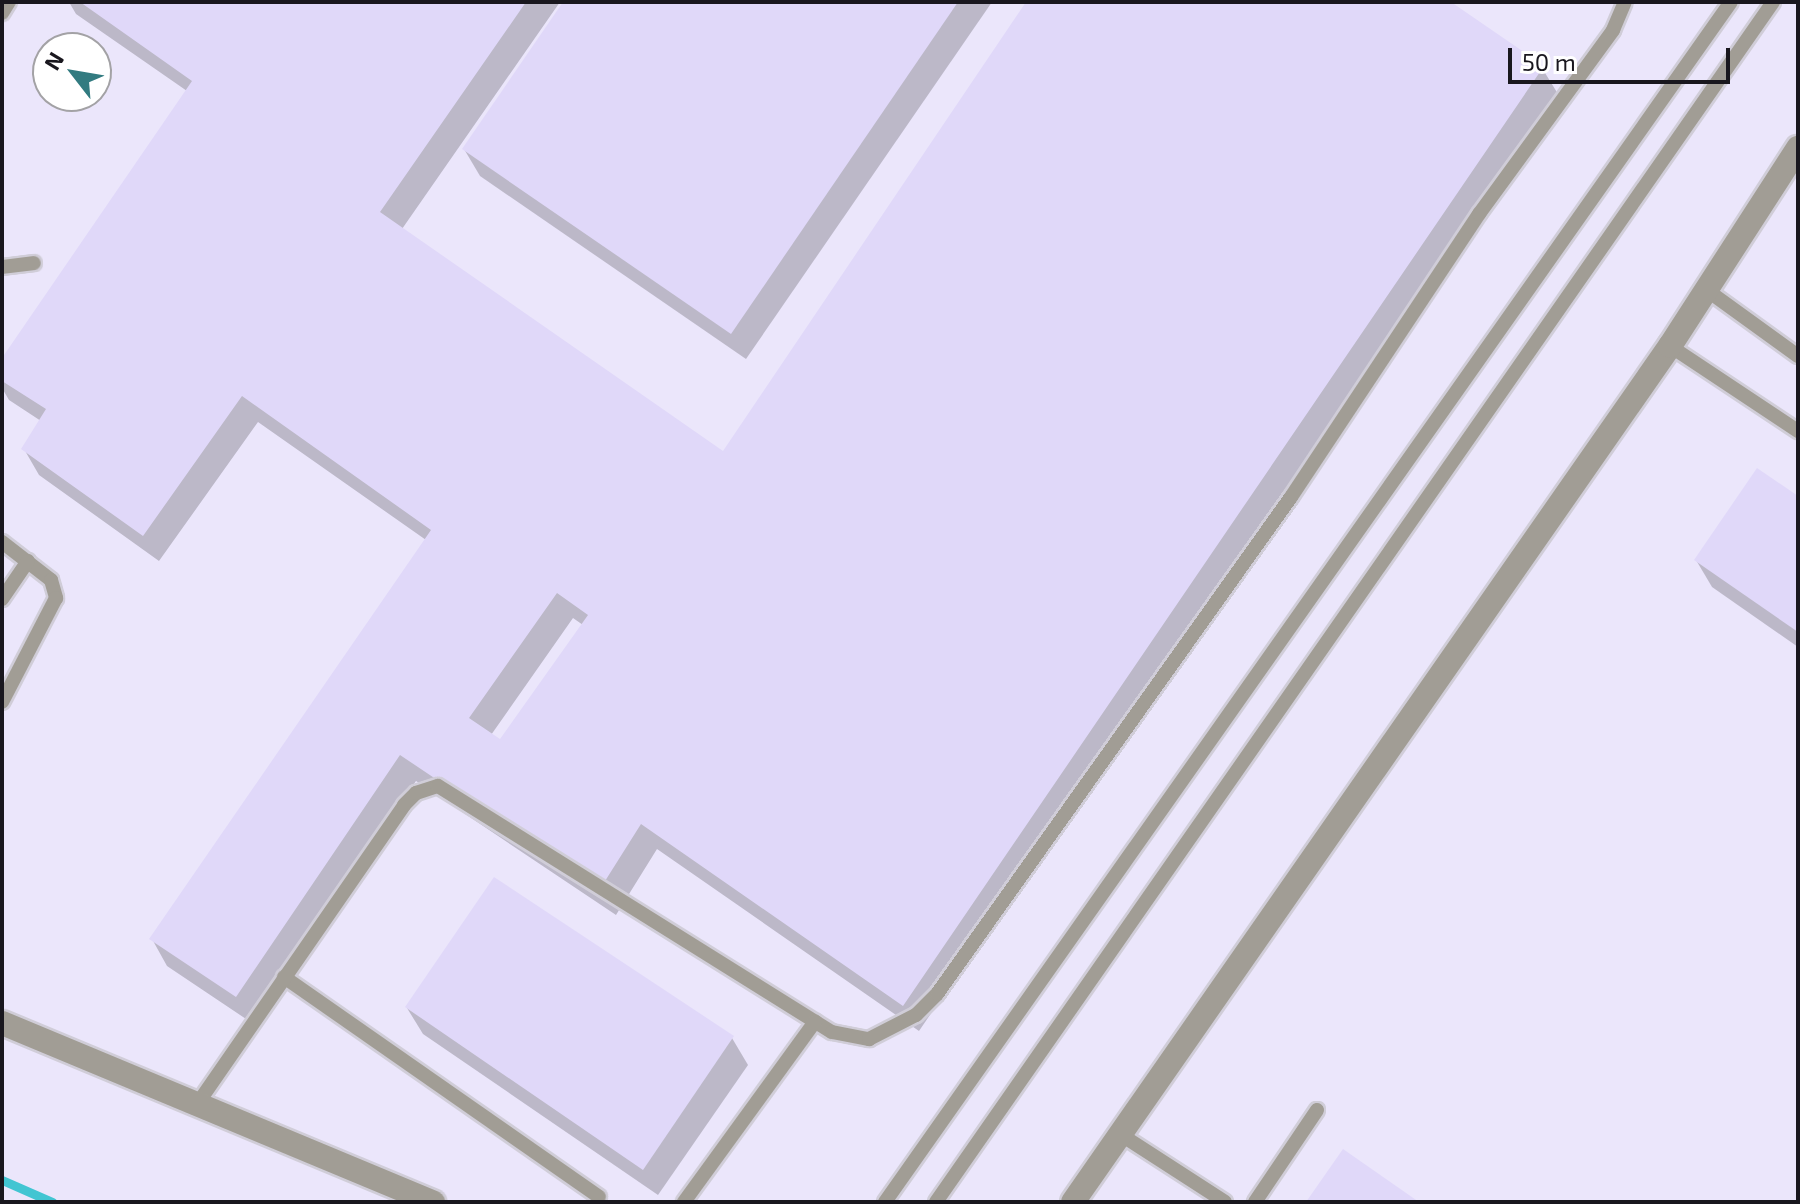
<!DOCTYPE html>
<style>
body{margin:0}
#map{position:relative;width:1800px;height:1204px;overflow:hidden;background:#f3f0fc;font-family:"Exo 2",sans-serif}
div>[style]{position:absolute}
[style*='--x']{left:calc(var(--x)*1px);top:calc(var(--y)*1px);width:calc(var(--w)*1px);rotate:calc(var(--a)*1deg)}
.built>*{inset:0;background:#ebe6fb}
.shadow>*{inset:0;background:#0003}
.stream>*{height:9px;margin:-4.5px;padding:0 4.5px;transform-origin:4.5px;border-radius:4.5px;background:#42c5d2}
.building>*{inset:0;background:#e0d8f9}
.roads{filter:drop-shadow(2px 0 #d0cdd8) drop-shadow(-2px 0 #d0cdd8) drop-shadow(0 2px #d0cdd8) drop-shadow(0 -2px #d0cdd8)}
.lane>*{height:14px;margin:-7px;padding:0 7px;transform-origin:7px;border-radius:7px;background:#a19d95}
.street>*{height:24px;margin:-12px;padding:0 12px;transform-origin:12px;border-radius:12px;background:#a19d95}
span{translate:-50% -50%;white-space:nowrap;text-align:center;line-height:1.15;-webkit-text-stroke:7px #fff;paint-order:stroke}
.frame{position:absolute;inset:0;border:4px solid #19171e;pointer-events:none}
.north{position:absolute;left:32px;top:32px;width:80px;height:80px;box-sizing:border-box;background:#fff;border:2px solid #a3a2a5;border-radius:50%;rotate:301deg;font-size:22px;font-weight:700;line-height:32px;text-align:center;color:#19171e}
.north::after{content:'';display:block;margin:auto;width:28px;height:36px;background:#327b80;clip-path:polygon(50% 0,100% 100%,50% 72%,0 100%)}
.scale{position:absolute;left:1508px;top:48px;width:222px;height:36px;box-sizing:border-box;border:4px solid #19171e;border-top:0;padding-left:10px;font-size:24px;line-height:28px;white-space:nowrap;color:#19171e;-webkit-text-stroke:6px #fff;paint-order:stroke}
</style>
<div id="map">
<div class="built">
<div style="clip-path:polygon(evenodd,2px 2px,1798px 2px,1798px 1202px,2px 1202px,2px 2px,48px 48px,96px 48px,96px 96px,48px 96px,48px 48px)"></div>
</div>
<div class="shadow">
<div style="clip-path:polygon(evenodd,69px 2px,560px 2px,402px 229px,724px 453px,1029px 2px,1447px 2px,1542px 68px,1558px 94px,919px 1031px,657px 849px,616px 915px,416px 781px,252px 1023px,167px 966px,152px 939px,426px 540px,258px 422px,159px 561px,39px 475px,24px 449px,41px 421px,9px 400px,2px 388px,2px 361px,187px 91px,76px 14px,69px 2px,573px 618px,583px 625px,501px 742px,491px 735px,573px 618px)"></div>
<div style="clip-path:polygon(565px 2px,992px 2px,746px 359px,480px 176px,464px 149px)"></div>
<div style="clip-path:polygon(1798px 499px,1798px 647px,1712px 587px,1696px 560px)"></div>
<div style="clip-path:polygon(407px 1008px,732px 1038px,748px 1065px,658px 1195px,423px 1034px)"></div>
</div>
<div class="stream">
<div style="--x:2;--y:1180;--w:55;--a:23.7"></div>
</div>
<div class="building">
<div style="clip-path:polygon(evenodd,80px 2px,526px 2px,380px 212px,723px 451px,1026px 2px,1451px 2px,1544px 66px,903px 1006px,641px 824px,600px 889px,400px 755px,236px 997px,149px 939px,431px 530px,242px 396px,143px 536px,21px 449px,46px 409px,2px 381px,2px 358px,192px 81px,80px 2px,557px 593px,588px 615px,500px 739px,469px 718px,557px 593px)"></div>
<div style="clip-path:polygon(563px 2px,958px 2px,731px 334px,462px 149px)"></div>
<div style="clip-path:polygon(1757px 468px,1798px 496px,1798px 632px,1694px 560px)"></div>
<div style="clip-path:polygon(494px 877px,734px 1036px,643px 1170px,405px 1007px)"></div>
<div style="clip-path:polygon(1343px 1149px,1419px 1202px,1306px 1202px)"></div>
</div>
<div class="roads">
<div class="lane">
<div style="--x:2;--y:13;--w:13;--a:-58"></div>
<div style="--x:2;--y:267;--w:32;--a:-7"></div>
<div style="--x:1704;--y:288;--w:116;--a:35.9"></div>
<div style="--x:1670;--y:346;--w:154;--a:33.6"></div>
<div style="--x:2;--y:542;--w:62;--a:37.8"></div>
<div style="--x:51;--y:580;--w:19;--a:74"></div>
<div style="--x:56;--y:598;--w:117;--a:117.4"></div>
<div style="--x:2;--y:599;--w:46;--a:-55.6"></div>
<div style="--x:284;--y:977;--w:384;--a:34.9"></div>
<div style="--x:198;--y:1103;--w:362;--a:-55.3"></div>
<div style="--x:404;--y:805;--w:17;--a:-45"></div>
<div style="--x:416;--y:793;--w:23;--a:-18"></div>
<div style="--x:438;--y:786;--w:464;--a:32"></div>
<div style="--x:832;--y:1032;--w:38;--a:11"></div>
<div style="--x:869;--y:1039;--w:53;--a:-27.1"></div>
<div style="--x:916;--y:1015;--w:30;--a:-45"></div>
<div style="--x:937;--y:994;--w:610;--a:-54.54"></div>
<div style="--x:1291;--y:497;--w:340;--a:-56.4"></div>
<div style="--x:1479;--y:214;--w:228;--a:-53.9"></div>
<div style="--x:1613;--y:30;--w:30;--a:-67"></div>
<div style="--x:1120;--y:1134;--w:125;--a:32.9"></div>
<div style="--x:684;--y:1202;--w:223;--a:-54"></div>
<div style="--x:885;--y:1202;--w:1468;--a:-54.82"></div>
<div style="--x:936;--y:1202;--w:1463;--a:-55.1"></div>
<div style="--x:1255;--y:1202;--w:111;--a:-56"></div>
</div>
<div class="street">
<div style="--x:2;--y:1023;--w:467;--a:22.6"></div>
<div style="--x:1073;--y:1202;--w:1044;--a:-55.11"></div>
<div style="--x:1670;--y:346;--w:236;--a:-57.1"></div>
</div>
</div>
<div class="frame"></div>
<div class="north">N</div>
<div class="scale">50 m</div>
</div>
